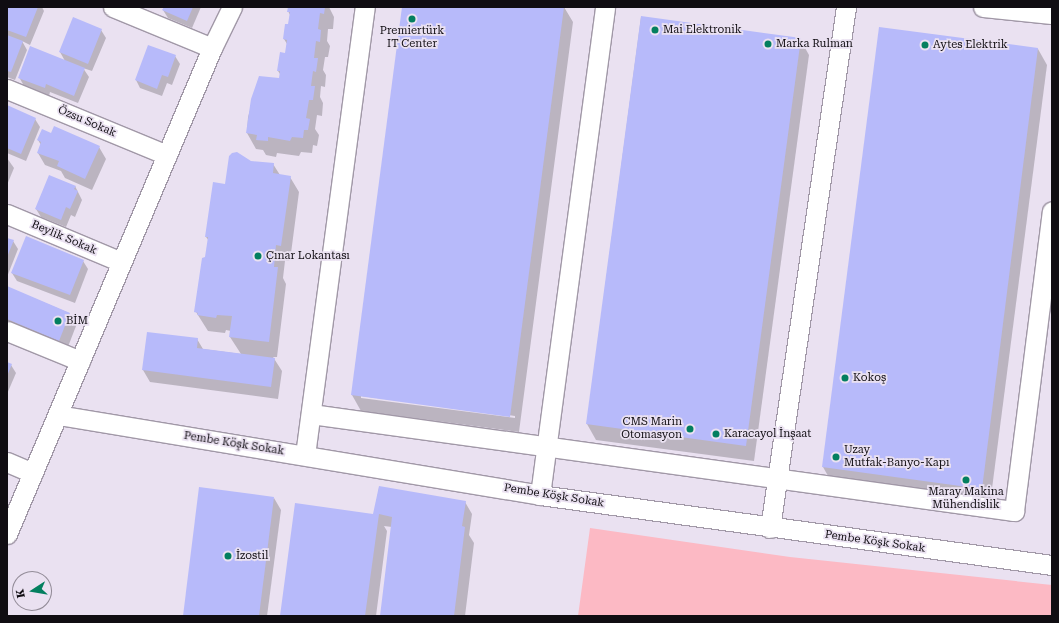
<!DOCTYPE html>
<meta charset="utf-8">
<style>
body{margin:0}
#map{position:relative;width:1059px;height:623px;overflow:hidden;background:#eae1f1;font-family:"Roboto Serif",serif}
div>[style]{position:absolute}
[style*='--x']{left:calc(var(--x)*1px);top:calc(var(--y)*1px);width:calc(var(--w)*1px);rotate:calc(var(--a)*1deg)}
.green>*{inset:0;background:#fcb9c4}
.shadow>*{inset:0;background:#0003}
.building>*{inset:0;background:#b7bafa}
.roads{filter:drop-shadow(1px 0 #a198a7) drop-shadow(-1px 0 #a198a7) drop-shadow(0 1px #a198a7) drop-shadow(0 -1px #a198a7)}
.street>*{height:19px;margin:-9.5px;padding:0 9.5px;transform-origin:9.5px;border-radius:9.5px;background:#fff}
.dots>*{width:11px;height:11px;translate:-50% -50%;box-sizing:border-box;border:2px solid #eae1f1;border-radius:50%}
span{translate:-50% -50%;white-space:nowrap;text-align:center;line-height:1.15;-webkit-text-stroke:3.5px #eae1f1;paint-order:stroke}
.poi-label{font-size:11px;color:#100d12}
.left{translate:0 -50%;text-align:left}
.right{translate:-100% -50%;text-align:right}
.street-label{font-size:11px;color:#100d12}
.frame{position:absolute;inset:0;border:8px solid #100d12;pointer-events:none}
.north{position:absolute;left:12px;top:571px;width:40px;height:40px;box-sizing:border-box;background:#eae1f1;border:1px solid #938c98;border-radius:50%;rotate:258deg;font-size:11px;font-weight:700;line-height:16px;text-align:center;color:#100d12}
.north::after{content:'';display:block;margin:auto;width:14px;height:18px;background:#037f5f;clip-path:polygon(50% 0,100% 100%,50% 72%,0 100%)}
</style>
<div id="map">
<div class="green">
<div style="clip-path:polygon(590px 528px,790px 557px,1052px 585px,1052px 616px,578px 616px)"></div>
</div>
<div class="shadow">
<div style="clip-path:polygon(7px 7px,42px 7px,44px 11px,30px 45px,22px 41px,27px 50px,15px 80px,7px 77px)"></div>
<div style="clip-path:polygon(165px 7px,201px 7px,192px 28px,168px 18px,163px 10px)"></div>
<div style="clip-path:polygon(289px 7px,329px 7px,334px 17px,333px 29px,328px 29px,327px 41px,330px 46px,328px 57px,325px 57px,323px 70px,326px 75px,325px 87px,321px 86px,320px 97px,323px 103px,322px 116px,317px 115px,315px 129px,319px 135px,317px 146px,313px 145px,312px 153px,301px 152px,299px 156px,277px 153px,276px 157px,266px 155px,263px 150px,256px 149px,247px 133px,248px 117px,260px 77px,280px 79px,280px 74px,278px 71px,286px 54px,287px 44px,284px 39px,289px 25px,290px 15px,288px 11px)"></div>
<div style="clip-path:polygon(evenodd,403px 7px,564px 7px,573px 22px,519px 432px,361px 411px,352px 395px,403px 7px,361px 396px,515px 416px,515px 418px,361px 398px,361px 396px)"></div>
<div style="clip-path:polygon(641px 17px,800px 39px,809px 55px,754px 461px,596px 440px,587px 424px)"></div>
<div style="clip-path:polygon(880px 28px,1038px 49px,1047px 65px,990px 504px,832px 483px,823px 467px)"></div>
<div style="clip-path:polygon(101px 30px,106px 38px,92px 71px,83px 68px,89px 77px,78px 103px,50px 92px,49px 96px,24px 86px,19px 77px,65px 61px,60px 52px)"></div>
<div style="clip-path:polygon(175px 56px,180px 64px,172px 85px,167px 83px,162px 96px,140px 88px,136px 80px)"></div>
<div style="clip-path:polygon(7px 107px,35px 119px,40px 127px,26px 161px,7px 153px)"></div>
<div style="clip-path:polygon(52px 134px,99px 147px,106px 159px,92px 190px,65px 178px,61px 171px,45px 165px,38px 153px,41px 145px,38px 140px)"></div>
<div style="clip-path:polygon(7px 158px,14px 168px,7px 185px)"></div>
<div style="clip-path:polygon(251px 162px,273px 164px,280px 175px,290px 177px,299px 192px,290px 261px,285px 261px,283px 278px,286px 284px,277px 357px,273px 357px,282px 371px,278px 399px,150px 382px,143px 370px,197px 339px,203px 349px,241px 354px,230px 337px,231px 331px,226px 330px,225px 333px,208px 331px,196px 312px,209px 241px,206px 237px,226px 185px)"></div>
<div style="clip-path:polygon(75px 186px,82px 200px,75px 217px,71px 215px,66px 227px,41px 217px,36px 209px)"></div>
<div style="clip-path:polygon(7px 239px,13px 241px,18px 249px,7px 277px)"></div>
<div style="clip-path:polygon(83px 261px,88px 269px,75px 303px,17px 281px,12px 273px)"></div>
<div style="clip-path:polygon(7px 287px,69px 313px,76px 326px,66px 352px,7px 328px)"></div>
<div style="clip-path:polygon(7px 363px,11px 365px,16px 373px,7px 394px)"></div>
<div style="clip-path:polygon(379px 488px,465px 502px,472px 514px,469px 535px,474px 543px,465px 616px,381px 616px,392px 527px,384px 526px,387px 531px,376px 616px,281px 616px,374px 515px)"></div>
<div style="clip-path:polygon(274px 498px,281px 510px,267px 616px,184px 616px)"></div>
</div>
<div class="building">
<div style="clip-path:polygon(7px 7px,38px 7px,26px 37px,7px 30px)"></div>
<div style="clip-path:polygon(164px 7px,193px 7px,187px 21px,162px 10px)"></div>
<div style="clip-path:polygon(288px 7px,325px 7px,324px 14px,320px 13px,318px 29px,321px 30px,320px 42px,316px 41px,314px 58px,318px 58px,316px 72px,313px 71px,311px 86px,315px 86px,313px 100px,309px 100px,306px 118px,310px 119px,308px 130px,304px 130px,303px 138px,292px 137px,290px 141px,268px 137px,268px 141px,256px 140px,257px 135px,246px 133px,251px 99px,259px 76px,279px 78px,280px 71px,277px 71px,280px 52px,285px 53px,287px 40px,283px 39px,285px 24px,288px 24px,290px 12px,287px 12px)"></div>
<div style="clip-path:polygon(402px 7px,564px 7px,510px 417px,351px 395px)"></div>
<div style="clip-path:polygon(641px 16px,801px 38px,746px 446px,586px 424px)"></div>
<div style="clip-path:polygon(73px 17px,102px 29px,88px 64px,59px 52px)"></div>
<div style="clip-path:polygon(879px 27px,1038px 48px,982px 489px,822px 467px)"></div>
<div style="clip-path:polygon(7px 35px,23px 41px,11px 72px,7px 71px)"></div>
<div style="clip-path:polygon(148px 45px,176px 55px,168px 77px,162px 75px,157px 89px,135px 80px)"></div>
<div style="clip-path:polygon(30px 46px,85px 68px,74px 96px,46px 84px,45px 88px,18px 78px)"></div>
<div style="clip-path:polygon(7px 105px,36px 118px,21px 154px,7px 148px)"></div>
<div style="clip-path:polygon(54px 126px,100px 146px,85px 179px,57px 166px,59px 161px,37px 153px,41px 142px,37px 140px,42px 129px,51px 133px)"></div>
<div style="clip-path:polygon(237px 152px,251px 161px,274px 163px,273px 173px,291px 176px,281px 246px,276px 245px,274px 267px,278px 267px,269px 342px,229px 337px,232px 316px,217px 315px,216px 318px,197px 315px,198px 313px,194px 312px,202px 258px,205px 257px,208px 237px,205px 237px,213px 182px,225px 184px,229px 156px,232px 153px)"></div>
<div style="clip-path:polygon(49px 175px,76px 186px,74px 189px,78px 191px,70px 209px,66px 207px,61px 220px,35px 209px)"></div>
<div style="clip-path:polygon(26px 236px,84px 260px,70px 295px,11px 273px)"></div>
<div style="clip-path:polygon(7px 238px,14px 240px,7px 257px)"></div>
<div style="clip-path:polygon(7px 286px,70px 313px,59px 341px,7px 319px)"></div>
<div style="clip-path:polygon(147px 332px,198px 338px,197px 348px,275px 358px,271px 387px,142px 370px)"></div>
<div style="clip-path:polygon(7px 362px,12px 364px,7px 376px)"></div>
<div style="clip-path:polygon(379px 486px,466px 501px,462px 526px,465px 527px,454px 616px,380px 616px,392px 517px,379px 514px,365px 616px,280px 616px,295px 503px,373px 514px)"></div>
<div style="clip-path:polygon(199px 487px,274px 497px,259px 616px,183px 616px)"></div>
</div>
<div class="roads">
<div class="street">
<div style="--x:113;--y:7;--w:107;--a:22.5"></div>
<div style="--x:983;--y:7;--w:69;--a:5.8"></div>
<div style="--x:7;--y:89;--w:173;--a:22.4"></div>
<div style="--x:7;--y:214;--w:124;--a:22.8"></div>
<div style="--x:7;--y:331;--w:79;--a:22.3"></div>
<div style="--x:311;--y:414;--w:710;--a:7.86"></div>
<div style="--x:1014;--y:511;--w:302;--a:-82.8"></div>
<div style="--x:58;--y:415;--w:489;--a:9.4"></div>
<div style="--x:540;--y:495;--w:517;--a:7.79"></div>
<div style="--x:305;--y:455;--w:452;--a:-82.4"></div>
<div style="--x:7;--y:462;--w:28;--a:23"></div>
<div style="--x:540;--y:495;--w:492;--a:-82.4"></div>
<div style="--x:770;--y:528;--w:527;--a:-81.7"></div>
<div style="--x:7;--y:534;--w:527;--a:-67.13"></div>
<div style="--x:212;--y:48;--w:46;--a:-64"></div>
</div>
</div>
<div class="dots">
<div style="left:412px;top:19px;background:#037f5f"></div>
<div style="left:655px;top:30px;background:#037f5f"></div>
<div style="left:768px;top:44px;background:#037f5f"></div>
<div style="left:925px;top:45px;background:#037f5f"></div>
<div style="left:258px;top:256px;background:#037f5f"></div>
<div style="left:58px;top:321px;background:#037f5f"></div>
<div style="left:845px;top:378px;background:#037f5f"></div>
<div style="left:690px;top:429px;background:#037f5f"></div>
<div style="left:716px;top:434px;background:#037f5f"></div>
<div style="left:836px;top:457px;background:#037f5f"></div>
<div style="left:966px;top:480px;background:#037f5f"></div>
<div style="left:228px;top:556px;background:#037f5f"></div>
</div>
<div class="poi-label">
<span class="left" style="left:663px;top:30px">Mai Elektronik</span>
<span style="left:412px;top:38px">Premiertürk<br>IT Center</span>
<span class="left" style="left:776px;top:44px">Marka Rulman</span>
<span class="left" style="left:933px;top:45px">Aytes Elektrik</span>
<span class="left" style="left:266px;top:256px">Çınar Lokantası</span>
<span class="left" style="left:66px;top:321px">BİM</span>
<span class="left" style="left:853px;top:378px">Kokoş</span>
<span class="right" style="left:682px;top:429px">CMS Marin<br>Otomasyon</span>
<span class="left" style="left:724px;top:434px">Karacayol İnşaat</span>
<span class="left" style="left:844px;top:457px">Uzay<br>Mutfak-Banyo-Kapı</span>
<span style="left:966px;top:499px">Maray Makina<br>Mühendislik</span>
<span class="left" style="left:236px;top:556px">İzostil</span>
</div>
<div class="street-label">
<span style="left:87px;top:122px;rotate:23deg">Özsu Sokak</span>
<span style="left:64px;top:238px;rotate:23deg">Beylik Sokak</span>
<span style="left:234px;top:444px;rotate:9deg">Pembe Köşk Sokak</span>
<span style="left:554px;top:496px;rotate:9deg">Pembe Köşk Sokak</span>
<span style="left:875px;top:542px;rotate:8deg">Pembe Köşk Sokak</span>
</div>
<div class="frame"></div>
<div class="north">K</div>
</div>
